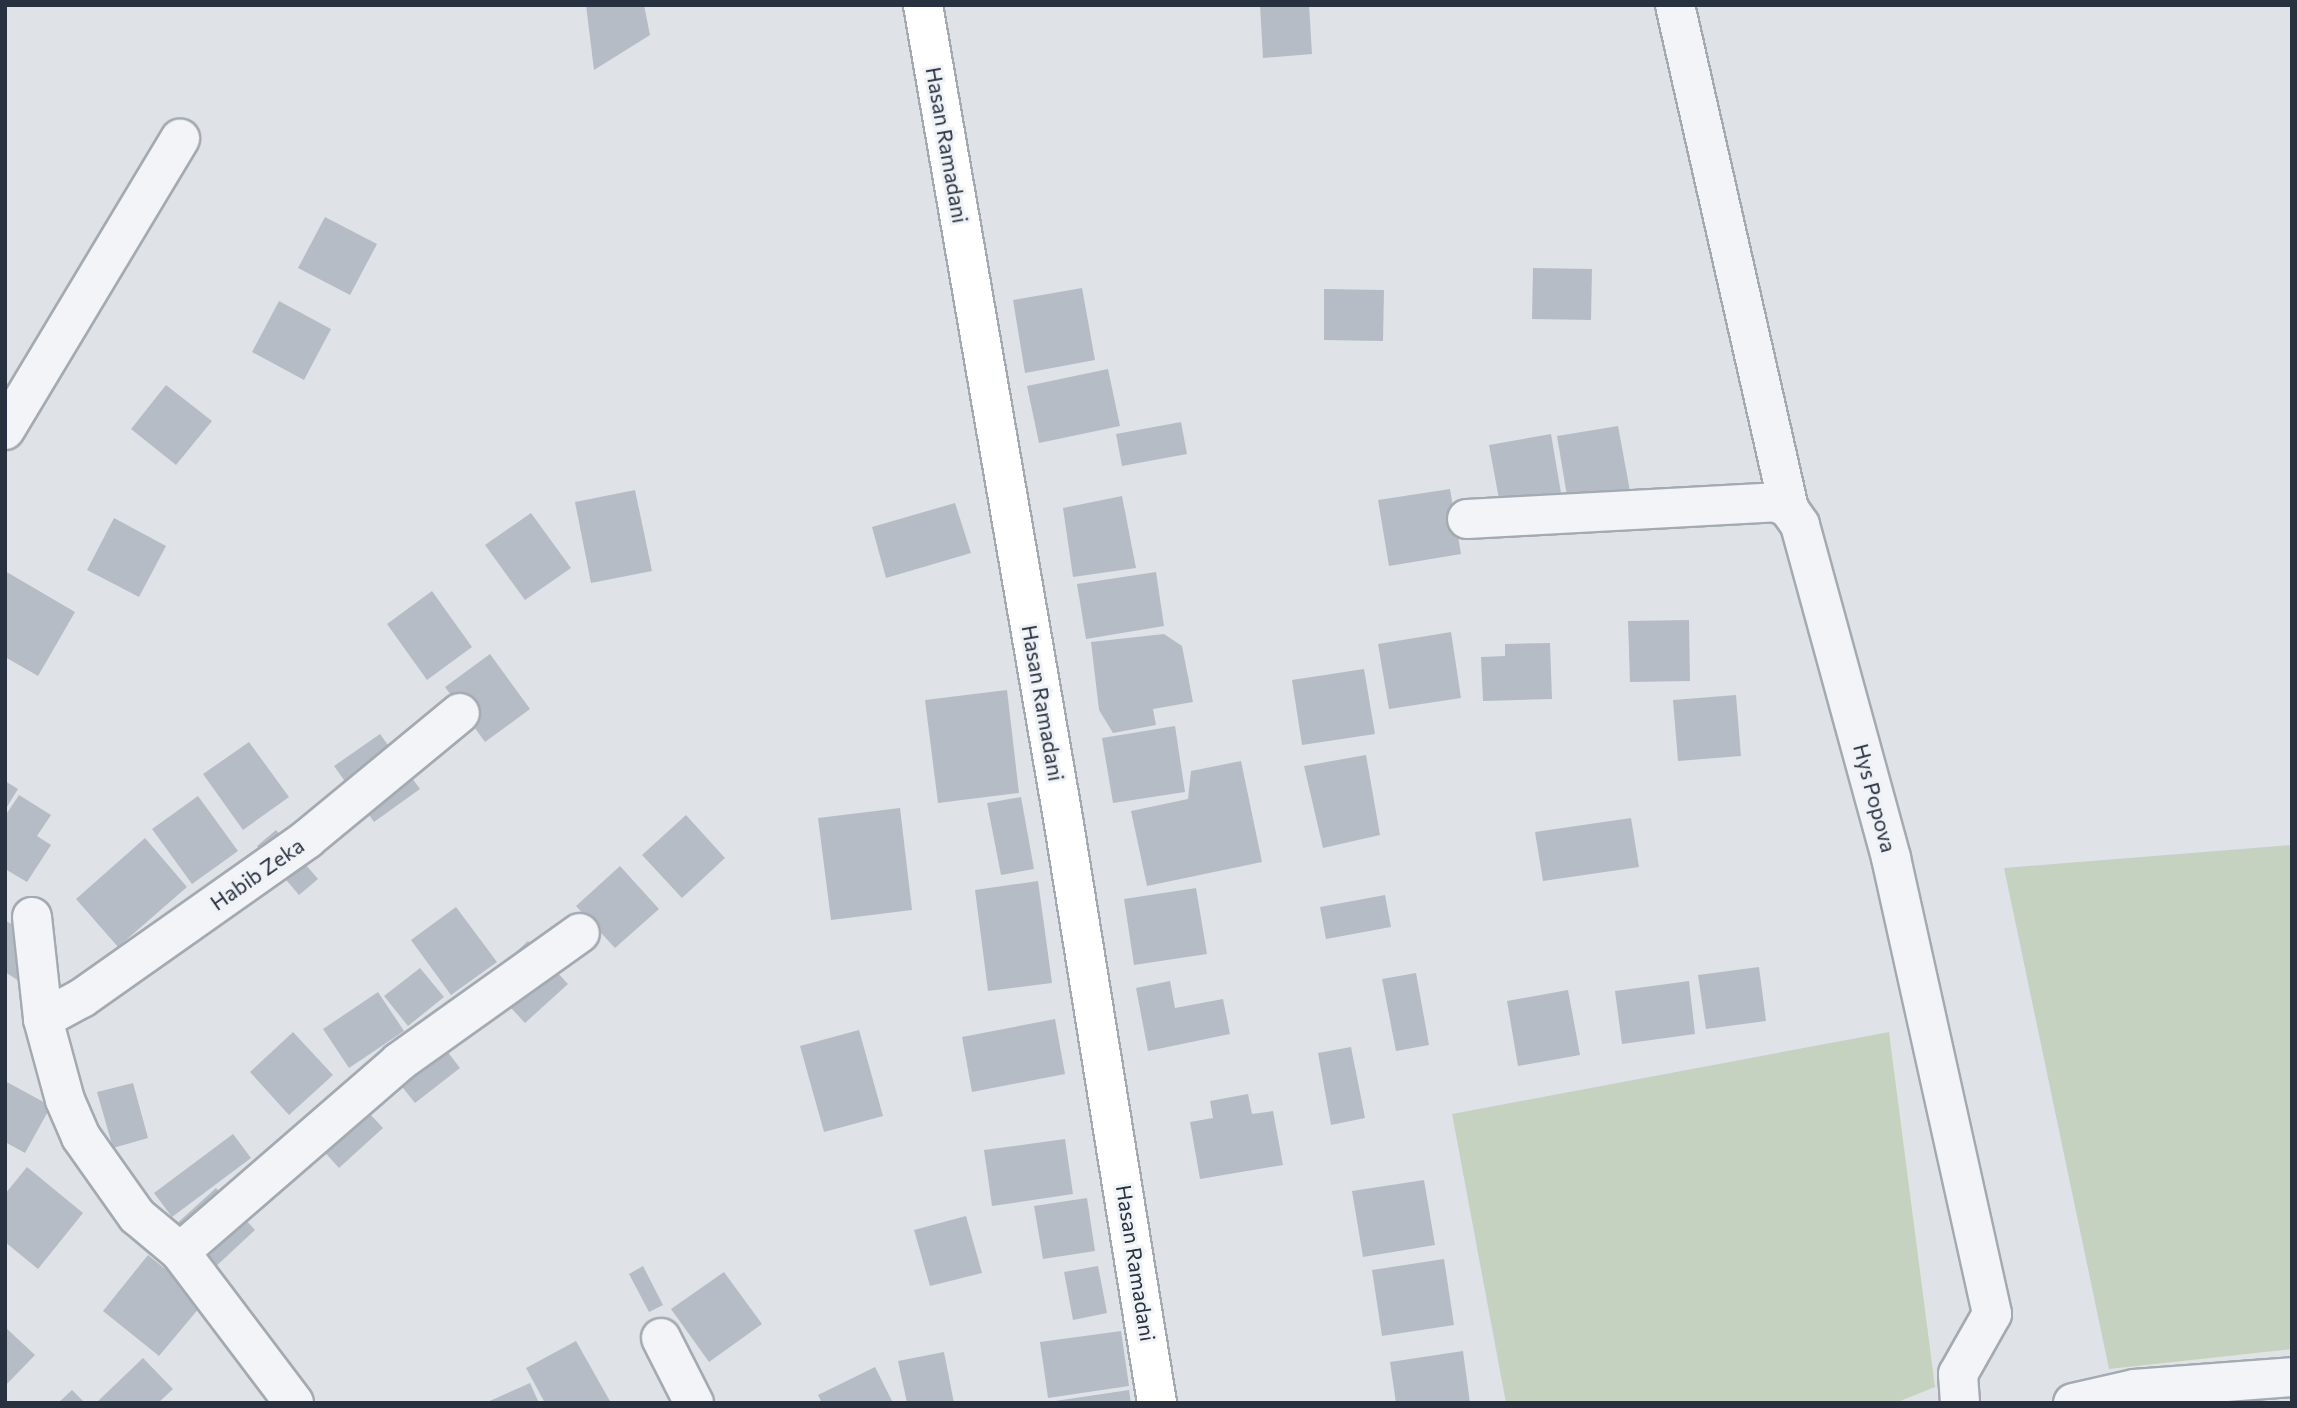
<!DOCTYPE html>
<style>
body{margin:0}
#map{position:relative;width:2297px;height:1408px;overflow:hidden;background:#dfe3e8;font-family:Commissioner,sans-serif}
div>[style]{position:absolute}
[style*='--x']{left:calc(var(--x)*1px);top:calc(var(--y)*1px);width:calc(var(--w)*1px);rotate:calc(var(--a)*1deg)}
.green>*{inset:0;background:#c6d2c0}
.building>*{inset:0;background:#b6bcc5}
.roads{filter:drop-shadow(2px 0 #a4aab2) drop-shadow(-2px 0 #a4aab2) drop-shadow(0 2px #a4aab2) drop-shadow(0 -2px #a4aab2)}
.street>*{height:38px;margin:-19px;padding:0 19px;transform-origin:19px;border-radius:19px;background:#f2f4f7}
.secondary>*{height:38px;margin:-19px;padding:0 19px;transform-origin:19px;border-radius:19px;background:#fff}
span{translate:-50% -50%;white-space:nowrap;text-align:center;line-height:1.15;-webkit-text-stroke:6px #eff2f6;paint-order:stroke}
.street-label{font-size:21px;color:#28313f}
.frame{position:absolute;inset:0;border:7px solid #28313f;pointer-events:none}
</style>
<div id="map">
<div class="green">
<div style="clip-path:polygon(2292px 845px,2292px 1349px,2109px 1369px,2004px 868px)"></div>
<div style="clip-path:polygon(1889px 1032px,1935px 1387px,1895px 1403px,1506px 1403px,1452px 1114px)"></div>
</div>
<div class="building">
<div style="clip-path:polygon(586px 5px,644px 5px,650px 35px,594px 70px)"></div>
<div style="clip-path:polygon(1260px 5px,1309px 5px,1312px 54px,1263px 58px)"></div>
<div style="clip-path:polygon(325px 217px,377px 244px,350px 295px,298px 268px)"></div>
<div style="clip-path:polygon(1533px 268px,1592px 269px,1591px 320px,1532px 319px)"></div>
<div style="clip-path:polygon(1082px 288px,1095px 360px,1025px 373px,1013px 300px)"></div>
<div style="clip-path:polygon(1324px 289px,1384px 290px,1383px 341px,1324px 340px)"></div>
<div style="clip-path:polygon(279px 301px,331px 329px,304px 380px,252px 352px)"></div>
<div style="clip-path:polygon(1108px 369px,1120px 426px,1039px 443px,1027px 386px)"></div>
<div style="clip-path:polygon(166px 385px,212px 421px,176px 465px,131px 429px)"></div>
<div style="clip-path:polygon(1181px 422px,1187px 454px,1122px 466px,1116px 434px)"></div>
<div style="clip-path:polygon(1618px 426px,1630px 491px,1568px 502px,1557px 436px)"></div>
<div style="clip-path:polygon(1551px 434px,1562px 499px,1501px 510px,1489px 445px)"></div>
<div style="clip-path:polygon(1450px 489px,1461px 554px,1389px 566px,1378px 500px)"></div>
<div style="clip-path:polygon(635px 490px,652px 571px,591px 583px,575px 502px)"></div>
<div style="clip-path:polygon(1122px 496px,1136px 568px,1073px 577px,1063px 508px)"></div>
<div style="clip-path:polygon(955px 503px,971px 553px,886px 578px,872px 527px)"></div>
<div style="clip-path:polygon(531px 513px,571px 568px,525px 600px,485px 545px)"></div>
<div style="clip-path:polygon(114px 518px,166px 546px,139px 597px,87px 570px)"></div>
<div style="clip-path:polygon(5px 571px,75px 612px,38px 676px,5px 657px)"></div>
<div style="clip-path:polygon(1156px 572px,1164px 626px,1086px 639px,1077px 584px)"></div>
<div style="clip-path:polygon(432px 591px,472px 647px,427px 680px,387px 624px)"></div>
<div style="clip-path:polygon(1689px 620px,1690px 681px,1630px 682px,1628px 621px)"></div>
<div style="clip-path:polygon(1451px 632px,1461px 698px,1389px 709px,1378px 644px)"></div>
<div style="clip-path:polygon(1164px 634px,1182px 646px,1193px 702px,1153px 709px,1156px 725px,1113px 733px,1099px 710px,1091px 642px)"></div>
<div style="clip-path:polygon(1550px 643px,1552px 699px,1483px 701px,1481px 657px,1505px 656px,1505px 644px)"></div>
<div style="clip-path:polygon(490px 654px,530px 709px,485px 742px,445px 687px)"></div>
<div style="clip-path:polygon(1364px 669px,1375px 734px,1302px 745px,1292px 680px)"></div>
<div style="clip-path:polygon(1007px 690px,1019px 793px,938px 803px,925px 700px)"></div>
<div style="clip-path:polygon(1736px 695px,1741px 756px,1678px 761px,1673px 700px)"></div>
<div style="clip-path:polygon(1175px 726px,1185px 792px,1113px 803px,1102px 738px)"></div>
<div style="clip-path:polygon(380px 734px,420px 789px,374px 822px,334px 766px)"></div>
<div style="clip-path:polygon(249px 742px,289px 797px,243px 830px,203px 774px)"></div>
<div style="clip-path:polygon(1366px 755px,1380px 835px,1323px 848px,1304px 766px)"></div>
<div style="clip-path:polygon(1241px 761px,1262px 862px,1147px 886px,1131px 811px,1188px 799px,1191px 771px)"></div>
<div style="clip-path:polygon(5px 781px,18px 789px,5px 810px)"></div>
<div style="clip-path:polygon(19px 795px,51px 815px,37px 836px,51px 845px,27px 882px,5px 869px,5px 816px)"></div>
<div style="clip-path:polygon(198px 796px,238px 851px,192px 884px,152px 829px)"></div>
<div style="clip-path:polygon(1021px 797px,1034px 869px,1001px 875px,987px 803px)"></div>
<div style="clip-path:polygon(900px 808px,912px 910px,831px 920px,818px 818px)"></div>
<div style="clip-path:polygon(686px 815px,725px 858px,682px 898px,642px 855px)"></div>
<div style="clip-path:polygon(1631px 818px,1639px 867px,1543px 881px,1535px 832px)"></div>
<div style="clip-path:polygon(276px 830px,318px 879px,299px 895px,257px 846px)"></div>
<div style="clip-path:polygon(145px 838px,187px 887px,118px 947px,76px 899px)"></div>
<div style="clip-path:polygon(620px 866px,659px 909px,615px 948px,576px 906px)"></div>
<div style="clip-path:polygon(1038px 881px,1052px 983px,988px 991px,975px 890px)"></div>
<div style="clip-path:polygon(1196px 888px,1207px 954px,1134px 965px,1124px 899px)"></div>
<div style="clip-path:polygon(1385px 895px,1391px 927px,1326px 939px,1320px 907px)"></div>
<div style="clip-path:polygon(456px 907px,497px 962px,451px 995px,411px 940px)"></div>
<div style="clip-path:polygon(5px 920px,46px 946px,22px 983px,5px 972px)"></div>
<div style="clip-path:polygon(528px 941px,568px 984px,525px 1023px,485px 980px)"></div>
<div style="clip-path:polygon(1759px 967px,1766px 1021px,1706px 1029px,1698px 975px)"></div>
<div style="clip-path:polygon(420px 968px,444px 997px,408px 1026px,384px 996px)"></div>
<div style="clip-path:polygon(1416px 973px,1429px 1045px,1396px 1051px,1382px 979px)"></div>
<div style="clip-path:polygon(1170px 981px,1175px 1008px,1223px 999px,1230px 1034px,1148px 1051px,1136px 988px)"></div>
<div style="clip-path:polygon(1689px 981px,1695px 1034px,1622px 1044px,1615px 991px)"></div>
<div style="clip-path:polygon(1568px 990px,1580px 1055px,1518px 1066px,1507px 1001px)"></div>
<div style="clip-path:polygon(378px 992px,404px 1031px,349px 1068px,323px 1029px)"></div>
<div style="clip-path:polygon(1055px 1019px,1065px 1074px,972px 1092px,962px 1037px)"></div>
<div style="clip-path:polygon(425px 1022px,460px 1068px,415px 1103px,379px 1058px)"></div>
<div style="clip-path:polygon(859px 1030px,883px 1116px,824px 1132px,800px 1046px)"></div>
<div style="clip-path:polygon(293px 1032px,333px 1075px,289px 1115px,250px 1072px)"></div>
<div style="clip-path:polygon(1351px 1047px,1365px 1118px,1331px 1125px,1318px 1053px)"></div>
<div style="clip-path:polygon(5px 1081px,51px 1106px,25px 1153px,5px 1142px)"></div>
<div style="clip-path:polygon(133px 1083px,148px 1138px,113px 1148px,97px 1092px)"></div>
<div style="clip-path:polygon(343px 1085px,383px 1128px,339px 1168px,300px 1125px)"></div>
<div style="clip-path:polygon(1248px 1094px,1252px 1114px,1273px 1111px,1283px 1165px,1200px 1179px,1190px 1122px,1213px 1118px,1210px 1101px)"></div>
<div style="clip-path:polygon(233px 1134px,251px 1158px,172px 1217px,154px 1193px)"></div>
<div style="clip-path:polygon(1065px 1139px,1073px 1194px,992px 1206px,984px 1150px)"></div>
<div style="clip-path:polygon(27px 1167px,83px 1213px,38px 1269px,5px 1242px,5px 1194px)"></div>
<div style="clip-path:polygon(1424px 1180px,1435px 1245px,1363px 1257px,1352px 1191px)"></div>
<div style="clip-path:polygon(216px 1188px,255px 1230px,212px 1270px,173px 1227px)"></div>
<div style="clip-path:polygon(1087px 1198px,1095px 1251px,1043px 1259px,1034px 1206px)"></div>
<div style="clip-path:polygon(966px 1216px,982px 1273px,930px 1286px,914px 1230px)"></div>
<div style="clip-path:polygon(148px 1255px,205px 1301px,159px 1356px,103px 1311px)"></div>
<div style="clip-path:polygon(1444px 1259px,1454px 1325px,1382px 1336px,1372px 1270px)"></div>
<div style="clip-path:polygon(643px 1266px,663px 1305px,649px 1312px,629px 1274px)"></div>
<div style="clip-path:polygon(1098px 1266px,1107px 1313px,1073px 1320px,1064px 1272px)"></div>
<div style="clip-path:polygon(724px 1272px,762px 1324px,709px 1362px,671px 1309px)"></div>
<div style="clip-path:polygon(5px 1327px,35px 1355px,5px 1386px)"></div>
<div style="clip-path:polygon(1121px 1331px,1129px 1386px,1048px 1398px,1040px 1342px)"></div>
<div style="clip-path:polygon(576px 1341px,611px 1403px,545px 1403px,526px 1368px)"></div>
<div style="clip-path:polygon(1463px 1351px,1470px 1403px,1396px 1403px,1390px 1362px)"></div>
<div style="clip-path:polygon(944px 1352px,954px 1403px,907px 1403px,898px 1361px)"></div>
<div style="clip-path:polygon(143px 1358px,173px 1389px,158px 1403px,96px 1403px)"></div>
<div style="clip-path:polygon(875px 1367px,893px 1403px,822px 1403px,818px 1395px)"></div>
<div style="clip-path:polygon(530px 1383px,539px 1403px,485px 1403px)"></div>
<div style="clip-path:polygon(72px 1390px,85px 1403px,58px 1403px)"></div>
<div style="clip-path:polygon(1129px 1390px,1131px 1403px,1056px 1403px,1055px 1401px)"></div>
</div>
<div class="roads">
<div class="street">
<div style="--x:1675;--y:5;--w:517;--a:77.25"></div>
<div style="--x:5;--y:430;--w:340;--a:-59"></div>
<div style="--x:1467;--y:519;--w:309;--a:-3.1"></div>
<div style="--x:1776;--y:502;--w:15;--a:28"></div>
<div style="--x:1789;--y:509;--w:19;--a:55"></div>
<div style="--x:1800;--y:525;--w:345;--a:74.7"></div>
<div style="--x:1891;--y:858;--w:467;--a:77.5"></div>
<div style="--x:1992;--y:1314;--w:69;--a:119.5"></div>
<div style="--x:1958;--y:1374;--w:29;--a:86"></div>
<div style="--x:32;--y:917;--w:103;--a:83.8"></div>
<div style="--x:43;--y:1019;--w:84;--a:74.8"></div>
<div style="--x:65;--y:1100;--w:40;--a:66.6"></div>
<div style="--x:81;--y:1137;--w:97;--a:54.7"></div>
<div style="--x:137;--y:1216;--w:56;--a:39.9"></div>
<div style="--x:180;--y:1252;--w:189;--a:52.9"></div>
<div style="--x:43;--y:1019;--w:44;--a:-28.3"></div>
<div style="--x:82;--y:998;--w:276;--a:-35.2"></div>
<div style="--x:307;--y:839;--w:198;--a:-39.5"></div>
<div style="--x:180;--y:1252;--w:290;--a:-40.9"></div>
<div style="--x:399;--y:1062;--w:222;--a:-35.5"></div>
<div style="--x:661;--y:1338;--w:73;--a:63.1"></div>
<div style="--x:2073;--y:1403;--w:63;--a:-12.9"></div>
<div style="--x:2134;--y:1389;--w:158;--a:-4.3"></div>
</div>
<div class="secondary">
<div style="--x:923;--y:5;--w:825;--a:80.23"></div>
<div style="--x:1063;--y:818;--w:593;--a:80.87"></div>
</div>
</div>
<div class="street-label">
<span style="left:947px;top:145px;rotate:80deg">Hasan Ramadani</span>
<span style="left:1043px;top:703px;rotate:80deg">Hasan Ramadani</span>
<span style="left:1875px;top:798px;rotate:75deg">Hys Popova</span>
<span style="left:257px;top:874px;rotate:-35deg">Habib Zeka</span>
<span style="left:1136px;top:1263px;rotate:81deg">Hasan Ramadani</span>
</div>
<div class="frame"></div>
</div>
